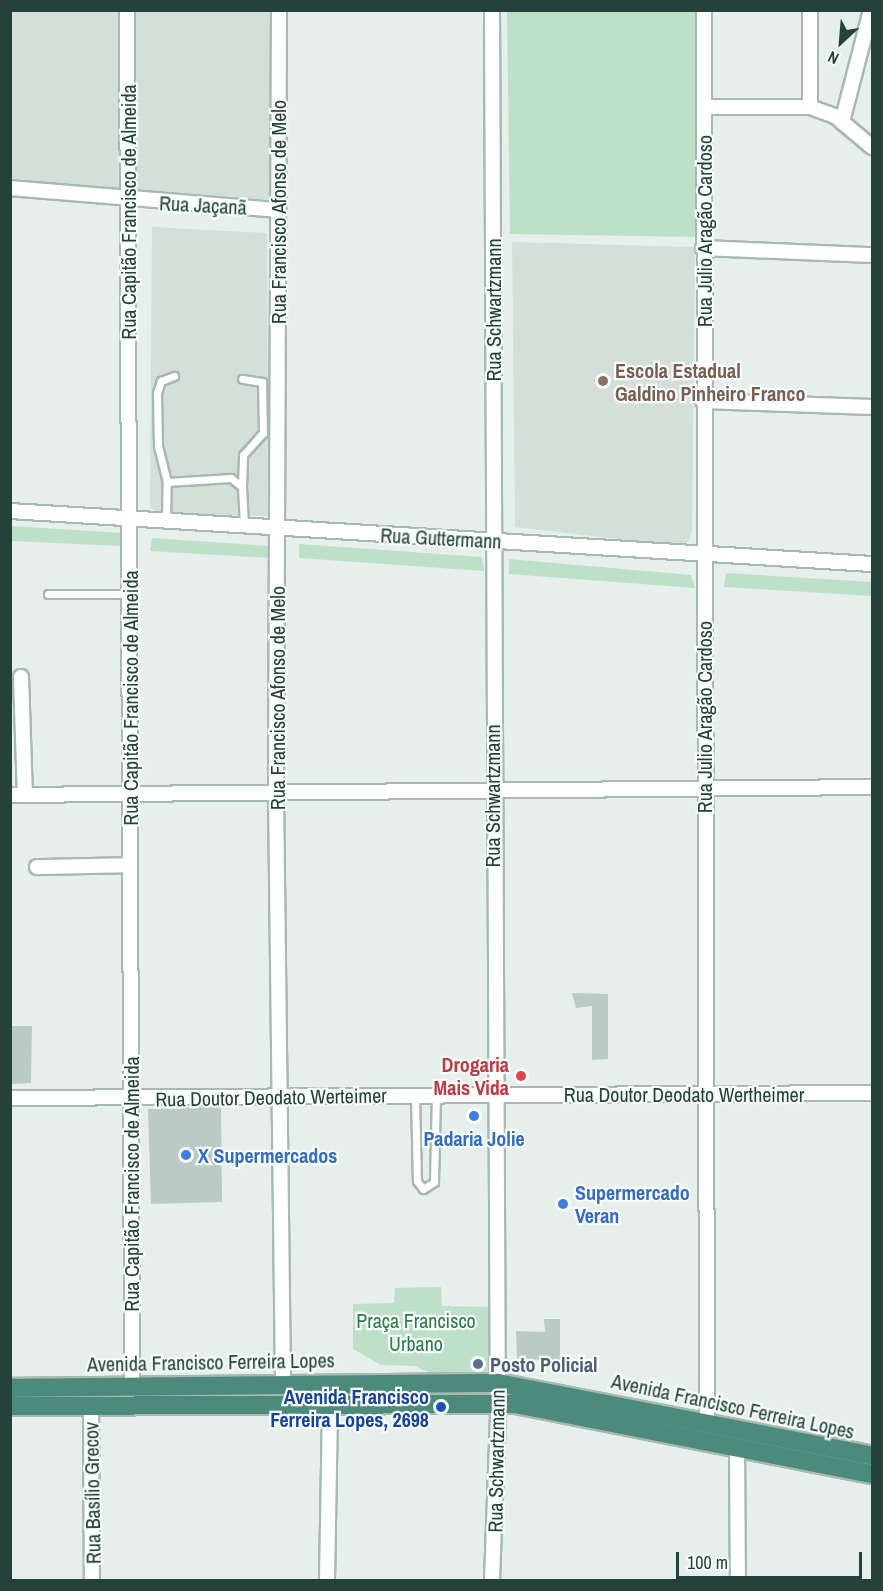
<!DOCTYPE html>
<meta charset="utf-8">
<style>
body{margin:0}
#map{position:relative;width:883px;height:1591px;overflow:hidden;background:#e6efeb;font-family:"Archivo Narrow",sans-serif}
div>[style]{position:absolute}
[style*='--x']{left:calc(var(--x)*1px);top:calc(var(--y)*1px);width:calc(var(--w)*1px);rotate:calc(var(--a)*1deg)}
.built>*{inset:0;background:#d4dfda}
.green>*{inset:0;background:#bfe0c8}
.building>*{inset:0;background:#bbcac4}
.roads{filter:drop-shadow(2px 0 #a8b8b2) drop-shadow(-2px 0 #a8b8b2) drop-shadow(0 2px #a8b8b2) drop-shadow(0 -2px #a8b8b2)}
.service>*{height:7px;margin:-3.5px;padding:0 3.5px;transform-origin:3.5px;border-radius:3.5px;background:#fff}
.minor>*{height:14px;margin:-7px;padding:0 7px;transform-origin:7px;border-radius:7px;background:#fff}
.trunk>*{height:18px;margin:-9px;padding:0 9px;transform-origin:9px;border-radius:9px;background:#4c8a7c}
.dots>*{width:16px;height:16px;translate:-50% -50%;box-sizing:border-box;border:3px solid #f7fbf9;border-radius:50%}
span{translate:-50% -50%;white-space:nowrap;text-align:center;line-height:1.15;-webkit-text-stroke:4.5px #f7fbf9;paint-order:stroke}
.street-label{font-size:20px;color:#24423a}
.education-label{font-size:20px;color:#785e54;font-weight:700}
.left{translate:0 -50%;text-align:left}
.health-label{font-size:20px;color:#be3a42;font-weight:700}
.right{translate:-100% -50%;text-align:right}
.shop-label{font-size:20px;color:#366cbe;font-weight:700}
.park-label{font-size:20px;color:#2d7a4b}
.service-label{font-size:20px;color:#4e5e75;font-weight:700}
.transit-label{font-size:20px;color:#164399;font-weight:700}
.frame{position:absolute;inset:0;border:12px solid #24423a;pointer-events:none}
.north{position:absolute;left:811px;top:12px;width:60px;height:60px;-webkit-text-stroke:4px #f7fbf9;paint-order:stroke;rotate:206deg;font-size:16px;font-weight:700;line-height:24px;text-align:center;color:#24423a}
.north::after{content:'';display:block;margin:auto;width:21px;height:27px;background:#24423a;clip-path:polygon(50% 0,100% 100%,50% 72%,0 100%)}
.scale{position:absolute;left:676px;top:1552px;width:186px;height:27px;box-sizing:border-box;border:3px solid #24423a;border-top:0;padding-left:8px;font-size:18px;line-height:21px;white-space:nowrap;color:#24423a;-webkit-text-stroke:4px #f7fbf9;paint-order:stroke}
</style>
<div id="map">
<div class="built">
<div style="clip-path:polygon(11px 11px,270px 11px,271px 200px,115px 191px,11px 178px)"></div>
<div style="clip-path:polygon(152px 227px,267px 233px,268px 516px,159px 514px,150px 507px)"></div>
<div style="clip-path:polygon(512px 242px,695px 247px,692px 530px,689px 541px,680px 546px,515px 527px)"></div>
</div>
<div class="green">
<div style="clip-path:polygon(507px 11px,695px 11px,697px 237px,510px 234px)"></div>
<div style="clip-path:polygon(11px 526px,121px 533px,121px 546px,11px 541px)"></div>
<div style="clip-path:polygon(152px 538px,269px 546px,271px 558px,150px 551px)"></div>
<div style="clip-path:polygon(299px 544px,482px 557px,484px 571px,299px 558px)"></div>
<div style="clip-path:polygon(509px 559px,691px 575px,695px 588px,509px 574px)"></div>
<div style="clip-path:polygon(726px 573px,872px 582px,872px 596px,724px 587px)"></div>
<div style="clip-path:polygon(441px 1287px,442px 1306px,494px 1307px,496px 1371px,433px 1374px,415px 1366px,381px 1365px,353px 1349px,353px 1304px,394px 1303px,395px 1288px)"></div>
</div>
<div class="building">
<div style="clip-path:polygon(572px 993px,608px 994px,608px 1059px,592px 1060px,592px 1006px,576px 1008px)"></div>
<div style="clip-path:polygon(10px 1026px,32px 1026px,31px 1083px,10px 1084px)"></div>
<div style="clip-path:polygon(221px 1106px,222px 1202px,151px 1204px,148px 1109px)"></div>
<div style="clip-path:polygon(544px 1319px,560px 1319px,560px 1360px,517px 1359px,516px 1331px,545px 1332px)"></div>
</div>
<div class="roads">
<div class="service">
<div style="--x:167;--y:482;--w:37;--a:-104"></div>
<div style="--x:158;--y:446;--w:53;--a:-91.1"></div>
<div style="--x:157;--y:393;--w:13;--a:-72"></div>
<div style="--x:161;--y:381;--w:14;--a:-21"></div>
<div style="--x:242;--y:487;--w:32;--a:-88"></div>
<div style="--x:243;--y:455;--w:30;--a:-48"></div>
<div style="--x:263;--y:433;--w:51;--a:-91.1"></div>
<div style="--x:262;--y:382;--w:20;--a:-171"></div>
<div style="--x:166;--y:521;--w:39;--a:-89"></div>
<div style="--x:167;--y:482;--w:64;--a:-3.6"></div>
<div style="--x:231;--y:478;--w:14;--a:39"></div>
<div style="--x:242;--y:487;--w:39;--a:87"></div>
<div style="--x:48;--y:594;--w:83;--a:0"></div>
<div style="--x:415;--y:1095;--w:86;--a:88.7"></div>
<div style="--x:417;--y:1181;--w:10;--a:53"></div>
<div style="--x:423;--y:1189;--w:13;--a:-32"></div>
<div style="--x:434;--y:1182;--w:87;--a:-88.7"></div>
</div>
<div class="minor">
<div style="--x:127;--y:10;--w:1375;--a:89.79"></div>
<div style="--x:279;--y:10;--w:783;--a:90.22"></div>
<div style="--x:276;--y:793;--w:592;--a:89.32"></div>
<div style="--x:492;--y:10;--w:1406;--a:89.76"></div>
<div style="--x:498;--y:1416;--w:164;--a:92.1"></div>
<div style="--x:704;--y:10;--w:1413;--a:89.88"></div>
<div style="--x:705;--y:107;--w:105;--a:0"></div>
<div style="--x:810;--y:107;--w:27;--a:20"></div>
<div style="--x:835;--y:116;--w:48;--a:40"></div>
<div style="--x:810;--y:107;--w:97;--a:-90"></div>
<div style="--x:842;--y:122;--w:116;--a:-75.5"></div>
<div style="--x:10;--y:188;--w:269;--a:4.7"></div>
<div style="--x:703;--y:248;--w:169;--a:2.4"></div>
<div style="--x:703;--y:401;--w:169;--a:2"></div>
<div style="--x:10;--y:511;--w:864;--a:3.52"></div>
<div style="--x:21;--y:677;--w:118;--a:88.1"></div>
<div style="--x:10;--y:795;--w:862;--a:-0.53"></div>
<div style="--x:37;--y:867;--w:93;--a:-1.2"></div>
<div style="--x:10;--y:1098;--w:862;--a:-0.33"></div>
<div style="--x:91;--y:1405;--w:175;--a:89.7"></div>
<div style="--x:737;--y:1449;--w:131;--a:89.6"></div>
<div style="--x:327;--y:1580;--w:177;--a:-89"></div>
</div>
<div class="trunk">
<div style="--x:10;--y:1388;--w:488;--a:-0.6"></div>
<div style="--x:498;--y:1383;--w:381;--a:11"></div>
<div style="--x:10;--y:1406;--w:505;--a:-0.23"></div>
<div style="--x:515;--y:1404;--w:364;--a:11.1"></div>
</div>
</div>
<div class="dots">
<div style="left:603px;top:381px;background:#8d6e63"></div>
<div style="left:521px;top:1076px;background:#e0444e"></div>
<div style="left:474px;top:1116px;background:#3f7fe0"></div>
<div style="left:186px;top:1155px;background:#3f7fe0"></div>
<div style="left:563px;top:1204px;background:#3f7fe0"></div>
<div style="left:478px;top:1364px;background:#5c6f8a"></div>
<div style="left:441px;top:1407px;background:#1a4fb4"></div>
</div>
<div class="street-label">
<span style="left:203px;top:205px;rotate:3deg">Rua Jaçanã</span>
<span style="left:128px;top:212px;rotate:-90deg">Rua Capitão Francisco de Almeida</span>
<span style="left:278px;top:212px;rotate:-90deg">Rua Francisco Afonso de Melo</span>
<span style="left:704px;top:231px;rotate:-90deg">Rua Julio Aragão Cardoso</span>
<span style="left:493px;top:310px;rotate:-90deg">Rua Schwartzmann</span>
<span style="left:441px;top:538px;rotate:3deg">Rua Guttermann</span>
<span style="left:130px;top:698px;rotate:-90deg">Rua Capitão Francisco de Almeida</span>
<span style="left:277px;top:698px;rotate:-90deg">Rua Francisco Afonso de Melo</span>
<span style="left:704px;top:717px;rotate:-90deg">Rua Julio Aragão Cardoso</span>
<span style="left:492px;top:796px;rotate:-90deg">Rua Schwartzmann</span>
<span style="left:684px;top:1094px">Rua Doutor Deodato Wertheimer</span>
<span style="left:271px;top:1097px;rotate:-1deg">Rua Doutor Deodato Werteimer</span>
<span style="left:131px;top:1184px;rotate:-90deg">Rua Capitão Francisco de Almeida</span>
<span style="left:211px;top:1362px;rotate:-1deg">Avenida Francisco Ferreira Lopes</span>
<span style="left:733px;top:1406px;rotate:12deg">Avenida Francisco Ferreira Lopes</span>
<span style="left:496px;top:1461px;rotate:-89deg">Rua Schwartzmann</span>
<span style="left:92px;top:1493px;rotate:-91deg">Rua Basílio Grecov</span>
</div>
<div class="education-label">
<span class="left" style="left:615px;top:382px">Escola Estadual<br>Galdino Pinheiro Franco</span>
</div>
<div class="health-label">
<span class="right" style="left:509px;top:1076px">Drogaria<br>Mais Vida</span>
</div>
<div class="shop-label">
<span style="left:474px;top:1138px">Padaria Jolie</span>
<span class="left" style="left:198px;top:1155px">X Supermercados</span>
<span class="left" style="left:575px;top:1204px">Supermercado<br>Veran</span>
</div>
<div class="park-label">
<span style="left:416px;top:1332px">Praça Francisco<br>Urbano</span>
</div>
<div class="service-label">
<span class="left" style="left:490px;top:1364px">Posto Policial</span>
</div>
<div class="transit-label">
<span class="right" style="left:429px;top:1408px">Avenida Francisco<br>Ferreira Lopes, 2698</span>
</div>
<div class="frame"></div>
<div class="north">N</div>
<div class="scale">100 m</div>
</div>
